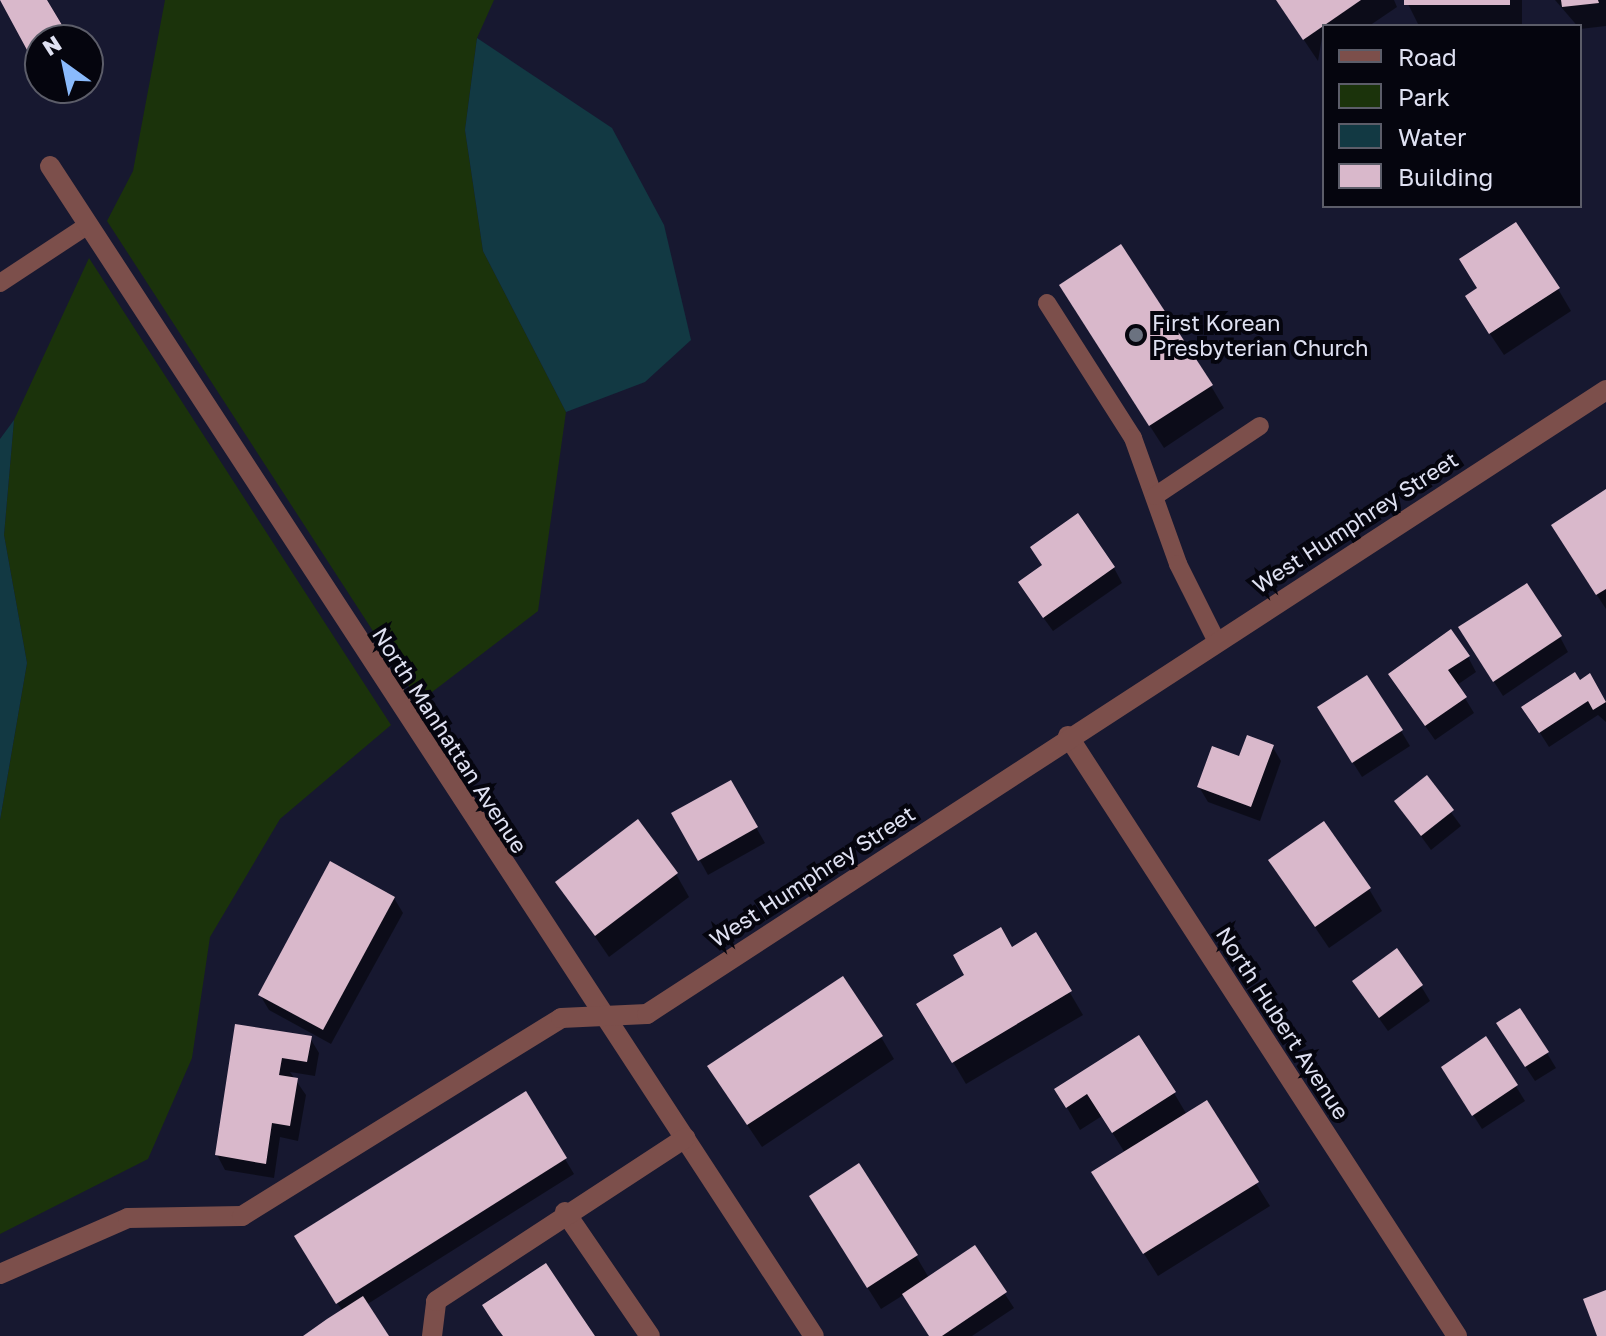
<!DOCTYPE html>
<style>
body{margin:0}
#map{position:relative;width:1606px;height:1336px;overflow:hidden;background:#171830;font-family:"Golos Text",sans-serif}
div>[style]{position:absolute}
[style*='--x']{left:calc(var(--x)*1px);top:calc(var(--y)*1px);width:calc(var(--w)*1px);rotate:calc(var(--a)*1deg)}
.green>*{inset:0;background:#1b330b}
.water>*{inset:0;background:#123943}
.shadow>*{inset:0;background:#0007}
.building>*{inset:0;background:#d9b8cb}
.service>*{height:18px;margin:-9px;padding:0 9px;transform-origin:9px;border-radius:9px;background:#7c4f4b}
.minor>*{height:20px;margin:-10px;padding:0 10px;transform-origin:10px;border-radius:10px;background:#7c4f4b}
.dots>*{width:22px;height:22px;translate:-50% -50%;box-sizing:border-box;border:4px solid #05050e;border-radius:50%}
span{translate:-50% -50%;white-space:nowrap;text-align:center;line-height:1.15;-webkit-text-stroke:8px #05050e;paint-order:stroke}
.poi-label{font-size:22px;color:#dfe1f2}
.left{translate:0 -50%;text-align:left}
.street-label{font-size:22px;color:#dfe1f2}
.legend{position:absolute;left:1322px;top:24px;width:260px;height:184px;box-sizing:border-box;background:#05050e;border:2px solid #5c5d69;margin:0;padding:10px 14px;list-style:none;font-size:24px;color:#dfe1f2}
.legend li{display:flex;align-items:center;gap:16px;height:40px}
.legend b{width:40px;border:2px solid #5c5d69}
.north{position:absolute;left:24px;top:24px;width:80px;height:80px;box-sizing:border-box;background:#05050e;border:2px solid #5c5d69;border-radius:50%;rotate:327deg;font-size:22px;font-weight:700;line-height:32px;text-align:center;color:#dfe1f2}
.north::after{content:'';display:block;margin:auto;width:28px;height:36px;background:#8abafc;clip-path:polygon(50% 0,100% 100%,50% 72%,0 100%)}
</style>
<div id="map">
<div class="green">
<div style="clip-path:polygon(165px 0,494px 0,477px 38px,465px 130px,483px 251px,566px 412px,538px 611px,419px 702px,107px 221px,133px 171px)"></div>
<div style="clip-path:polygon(89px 258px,391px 725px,280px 819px,210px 937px,192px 1058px,148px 1159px,0 1234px,0 820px,27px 663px,4px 535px,14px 420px)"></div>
</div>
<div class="water">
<div style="clip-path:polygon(477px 38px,612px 128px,664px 225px,691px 340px,645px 382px,566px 412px,483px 251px,465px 130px)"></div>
<div style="clip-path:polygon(14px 420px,4px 535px,27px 663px,0 820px,0 439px)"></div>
</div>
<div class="shadow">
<div style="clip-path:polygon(1277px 0,1394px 0,1397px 7px,1369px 26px,1324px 26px,1318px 61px)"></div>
<div style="clip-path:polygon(1406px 0,1522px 0,1522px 26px,1419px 26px)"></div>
<div style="clip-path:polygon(1555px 0,1606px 0,1606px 26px,1580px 29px)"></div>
<div style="clip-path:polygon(1558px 289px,1571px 311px,1504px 355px,1480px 319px)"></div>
<div style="clip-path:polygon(1074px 308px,1211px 386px,1224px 408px,1164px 448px)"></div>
<div style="clip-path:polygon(1606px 492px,1606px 609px,1566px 548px)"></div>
<div style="clip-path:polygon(1114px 568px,1122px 583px,1053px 631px,1029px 598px)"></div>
<div style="clip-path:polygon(1560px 637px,1568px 652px,1503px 696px,1469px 643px)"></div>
<div style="clip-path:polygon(1468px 657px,1476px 672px,1457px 685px,1474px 713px,1435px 740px,1399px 689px)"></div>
<div style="clip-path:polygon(1589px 676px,1606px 702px,1606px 722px,1598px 715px,1549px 747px,1533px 722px)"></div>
<div style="clip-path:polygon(1328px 723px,1401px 731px,1410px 746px,1362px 777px)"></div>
<div style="clip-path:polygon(1272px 746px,1281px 761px,1260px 821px,1208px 802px,1199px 787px)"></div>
<div style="clip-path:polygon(1426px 778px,1461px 826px,1431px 850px,1396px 802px)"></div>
<div style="clip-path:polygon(730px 782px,765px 843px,708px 875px,674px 814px)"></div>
<div style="clip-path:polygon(1270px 861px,1369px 889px,1382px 911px,1329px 948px)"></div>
<div style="clip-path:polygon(676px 874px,689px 897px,609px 957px,558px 883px)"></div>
<div style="clip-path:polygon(394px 898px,403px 913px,331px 1044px,269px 1010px,260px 995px)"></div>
<div style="clip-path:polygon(1036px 935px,1083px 1015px,966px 1084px,919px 1005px)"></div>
<div style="clip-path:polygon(1421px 986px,1430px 1001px,1388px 1031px,1363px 996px)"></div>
<div style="clip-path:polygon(236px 1026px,310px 1038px,319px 1053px,315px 1076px,290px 1072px,306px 1095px,298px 1141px,280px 1137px,274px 1178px,225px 1170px,217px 1155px)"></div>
<div style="clip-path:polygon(881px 1037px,894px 1059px,762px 1147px,723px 1089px)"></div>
<div style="clip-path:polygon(1486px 1038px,1525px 1101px,1482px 1129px,1452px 1082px)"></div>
<div style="clip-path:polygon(1507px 1039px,1547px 1053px,1556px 1068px,1535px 1081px)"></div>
<div style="clip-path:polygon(1056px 1089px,1174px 1093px,1187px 1115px,1206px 1103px,1270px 1206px,1158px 1276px,1107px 1195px,1125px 1153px,1102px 1116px,1080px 1130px)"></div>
<div style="clip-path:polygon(526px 1094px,574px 1174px,366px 1305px,387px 1336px,307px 1336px,343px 1312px,305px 1251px)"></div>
<div style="clip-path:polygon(824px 1219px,916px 1256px,929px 1278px,975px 1248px,1014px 1308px,972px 1336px,931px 1336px,905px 1294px,881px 1309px)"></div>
</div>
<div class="building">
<div style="clip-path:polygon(0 0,47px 0,71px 40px,40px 40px,40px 74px)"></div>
<div style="clip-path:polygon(1276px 0,1361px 0,1303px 40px)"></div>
<div style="clip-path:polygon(1404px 0,1510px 0,1510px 5px,1404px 5px)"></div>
<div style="clip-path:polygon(1561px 0,1598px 0,1599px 3px,1562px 7px)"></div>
<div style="clip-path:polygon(1516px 222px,1560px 288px,1489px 334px,1465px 296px,1477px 288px,1459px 259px)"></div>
<div style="clip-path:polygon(1121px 244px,1213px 385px,1149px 426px,1059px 285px)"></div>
<div style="clip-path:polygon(1606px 489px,1606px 589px,1596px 595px,1551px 525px)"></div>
<div style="clip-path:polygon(1078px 513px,1115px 567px,1043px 618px,1018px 582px,1042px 565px,1030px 547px)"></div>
<div style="clip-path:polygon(1527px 583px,1562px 636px,1493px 682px,1458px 627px)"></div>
<div style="clip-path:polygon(1451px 629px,1470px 656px,1448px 670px,1467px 697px,1425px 726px,1388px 674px)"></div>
<div style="clip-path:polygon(1575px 672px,1580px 680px,1590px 673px,1606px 702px,1593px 710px,1588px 701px,1539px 733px,1521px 707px)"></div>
<div style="clip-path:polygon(1367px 675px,1403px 730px,1352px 763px,1317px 707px)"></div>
<div style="clip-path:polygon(1247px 735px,1274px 745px,1251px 807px,1197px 787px,1212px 746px,1239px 756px)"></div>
<div style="clip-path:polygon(1427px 775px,1454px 810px,1421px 836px,1394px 801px)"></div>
<div style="clip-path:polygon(731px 780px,758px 827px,698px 861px,671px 813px)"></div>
<div style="clip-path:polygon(638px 819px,678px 873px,595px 936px,555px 882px)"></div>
<div style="clip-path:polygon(1324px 821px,1371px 888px,1315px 927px,1268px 860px)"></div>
<div style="clip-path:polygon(330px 861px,395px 897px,323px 1030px,258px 995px)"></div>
<div style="clip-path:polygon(1001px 927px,1012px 947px,1036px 932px,1072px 991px,952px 1063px,916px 1004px,964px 975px,953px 955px)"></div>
<div style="clip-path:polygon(1397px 948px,1423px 985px,1379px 1018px,1352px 981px)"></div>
<div style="clip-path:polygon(843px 976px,883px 1036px,747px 1125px,707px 1066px)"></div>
<div style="clip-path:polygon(1520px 1008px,1549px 1052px,1525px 1067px,1496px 1023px)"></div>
<div style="clip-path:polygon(235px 1024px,312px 1036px,307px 1062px,282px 1058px,279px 1075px,298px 1078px,290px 1126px,272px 1123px,266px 1164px,215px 1155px)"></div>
<div style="clip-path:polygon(1139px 1035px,1176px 1092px,1112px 1133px,1087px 1094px,1066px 1108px,1054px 1089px)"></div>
<div style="clip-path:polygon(1486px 1036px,1518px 1085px,1472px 1116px,1441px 1067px)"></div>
<div style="clip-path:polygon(526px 1091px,567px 1158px,336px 1304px,294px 1236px)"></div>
<div style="clip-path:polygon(1207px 1100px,1259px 1182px,1143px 1254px,1091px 1172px)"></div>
<div style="clip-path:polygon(859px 1163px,918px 1255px,867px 1288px,809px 1196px)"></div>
<div style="clip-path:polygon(975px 1245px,1007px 1292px,942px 1336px,929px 1336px,902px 1294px)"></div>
<div style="clip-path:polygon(546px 1263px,578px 1311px,595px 1336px,503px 1336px,497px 1328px,482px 1305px)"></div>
<div style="clip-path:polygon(1606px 1290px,1606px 1336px,1597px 1336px,1583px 1299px)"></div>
<div style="clip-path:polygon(363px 1296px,389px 1336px,303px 1336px,327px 1319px)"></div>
</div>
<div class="service">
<div style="--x:0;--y:283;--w:105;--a:-33.4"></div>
<div style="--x:1047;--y:303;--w:160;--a:57.5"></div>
<div style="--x:1133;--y:438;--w:134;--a:70.3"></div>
<div style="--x:1178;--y:564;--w:85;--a:63.4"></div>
<div style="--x:1155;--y:496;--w:126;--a:-33.7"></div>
</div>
<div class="minor">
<div style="--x:50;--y:166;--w:1397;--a:56.86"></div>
<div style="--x:1068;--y:736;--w:715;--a:57.04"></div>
<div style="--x:565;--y:1212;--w:150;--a:55.6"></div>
<div style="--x:0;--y:1274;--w:140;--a:-23.6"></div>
<div style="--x:128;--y:1218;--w:114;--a:-1"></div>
<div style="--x:242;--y:1216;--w:375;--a:-31.8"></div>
<div style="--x:561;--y:1018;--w:86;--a:-2.7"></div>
<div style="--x:647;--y:1014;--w:1144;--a:-33.05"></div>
<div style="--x:432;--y:1336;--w:35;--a:-83"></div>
<div style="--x:436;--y:1301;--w:298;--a:-33.2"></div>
</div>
<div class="dots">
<div style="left:1136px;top:335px;background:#6b7280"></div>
</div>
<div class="poi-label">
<span class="left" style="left:1152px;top:335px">First Korean<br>Presbyterian Church</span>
</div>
<div class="street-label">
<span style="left:1355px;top:522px;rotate:-33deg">West Humphrey Street</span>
<span style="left:450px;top:740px;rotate:57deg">North Manhattan Avenue</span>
<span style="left:812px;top:876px;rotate:-33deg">West Humphrey Street</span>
<span style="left:1283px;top:1023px;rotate:57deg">North Hubert Avenue</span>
</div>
<ul class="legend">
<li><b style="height:10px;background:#7c4f4b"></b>Road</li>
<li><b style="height:22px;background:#1b330b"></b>Park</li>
<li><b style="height:22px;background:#123943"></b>Water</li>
<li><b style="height:22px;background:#d9b8cb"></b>Building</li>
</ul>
<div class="north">N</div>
</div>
